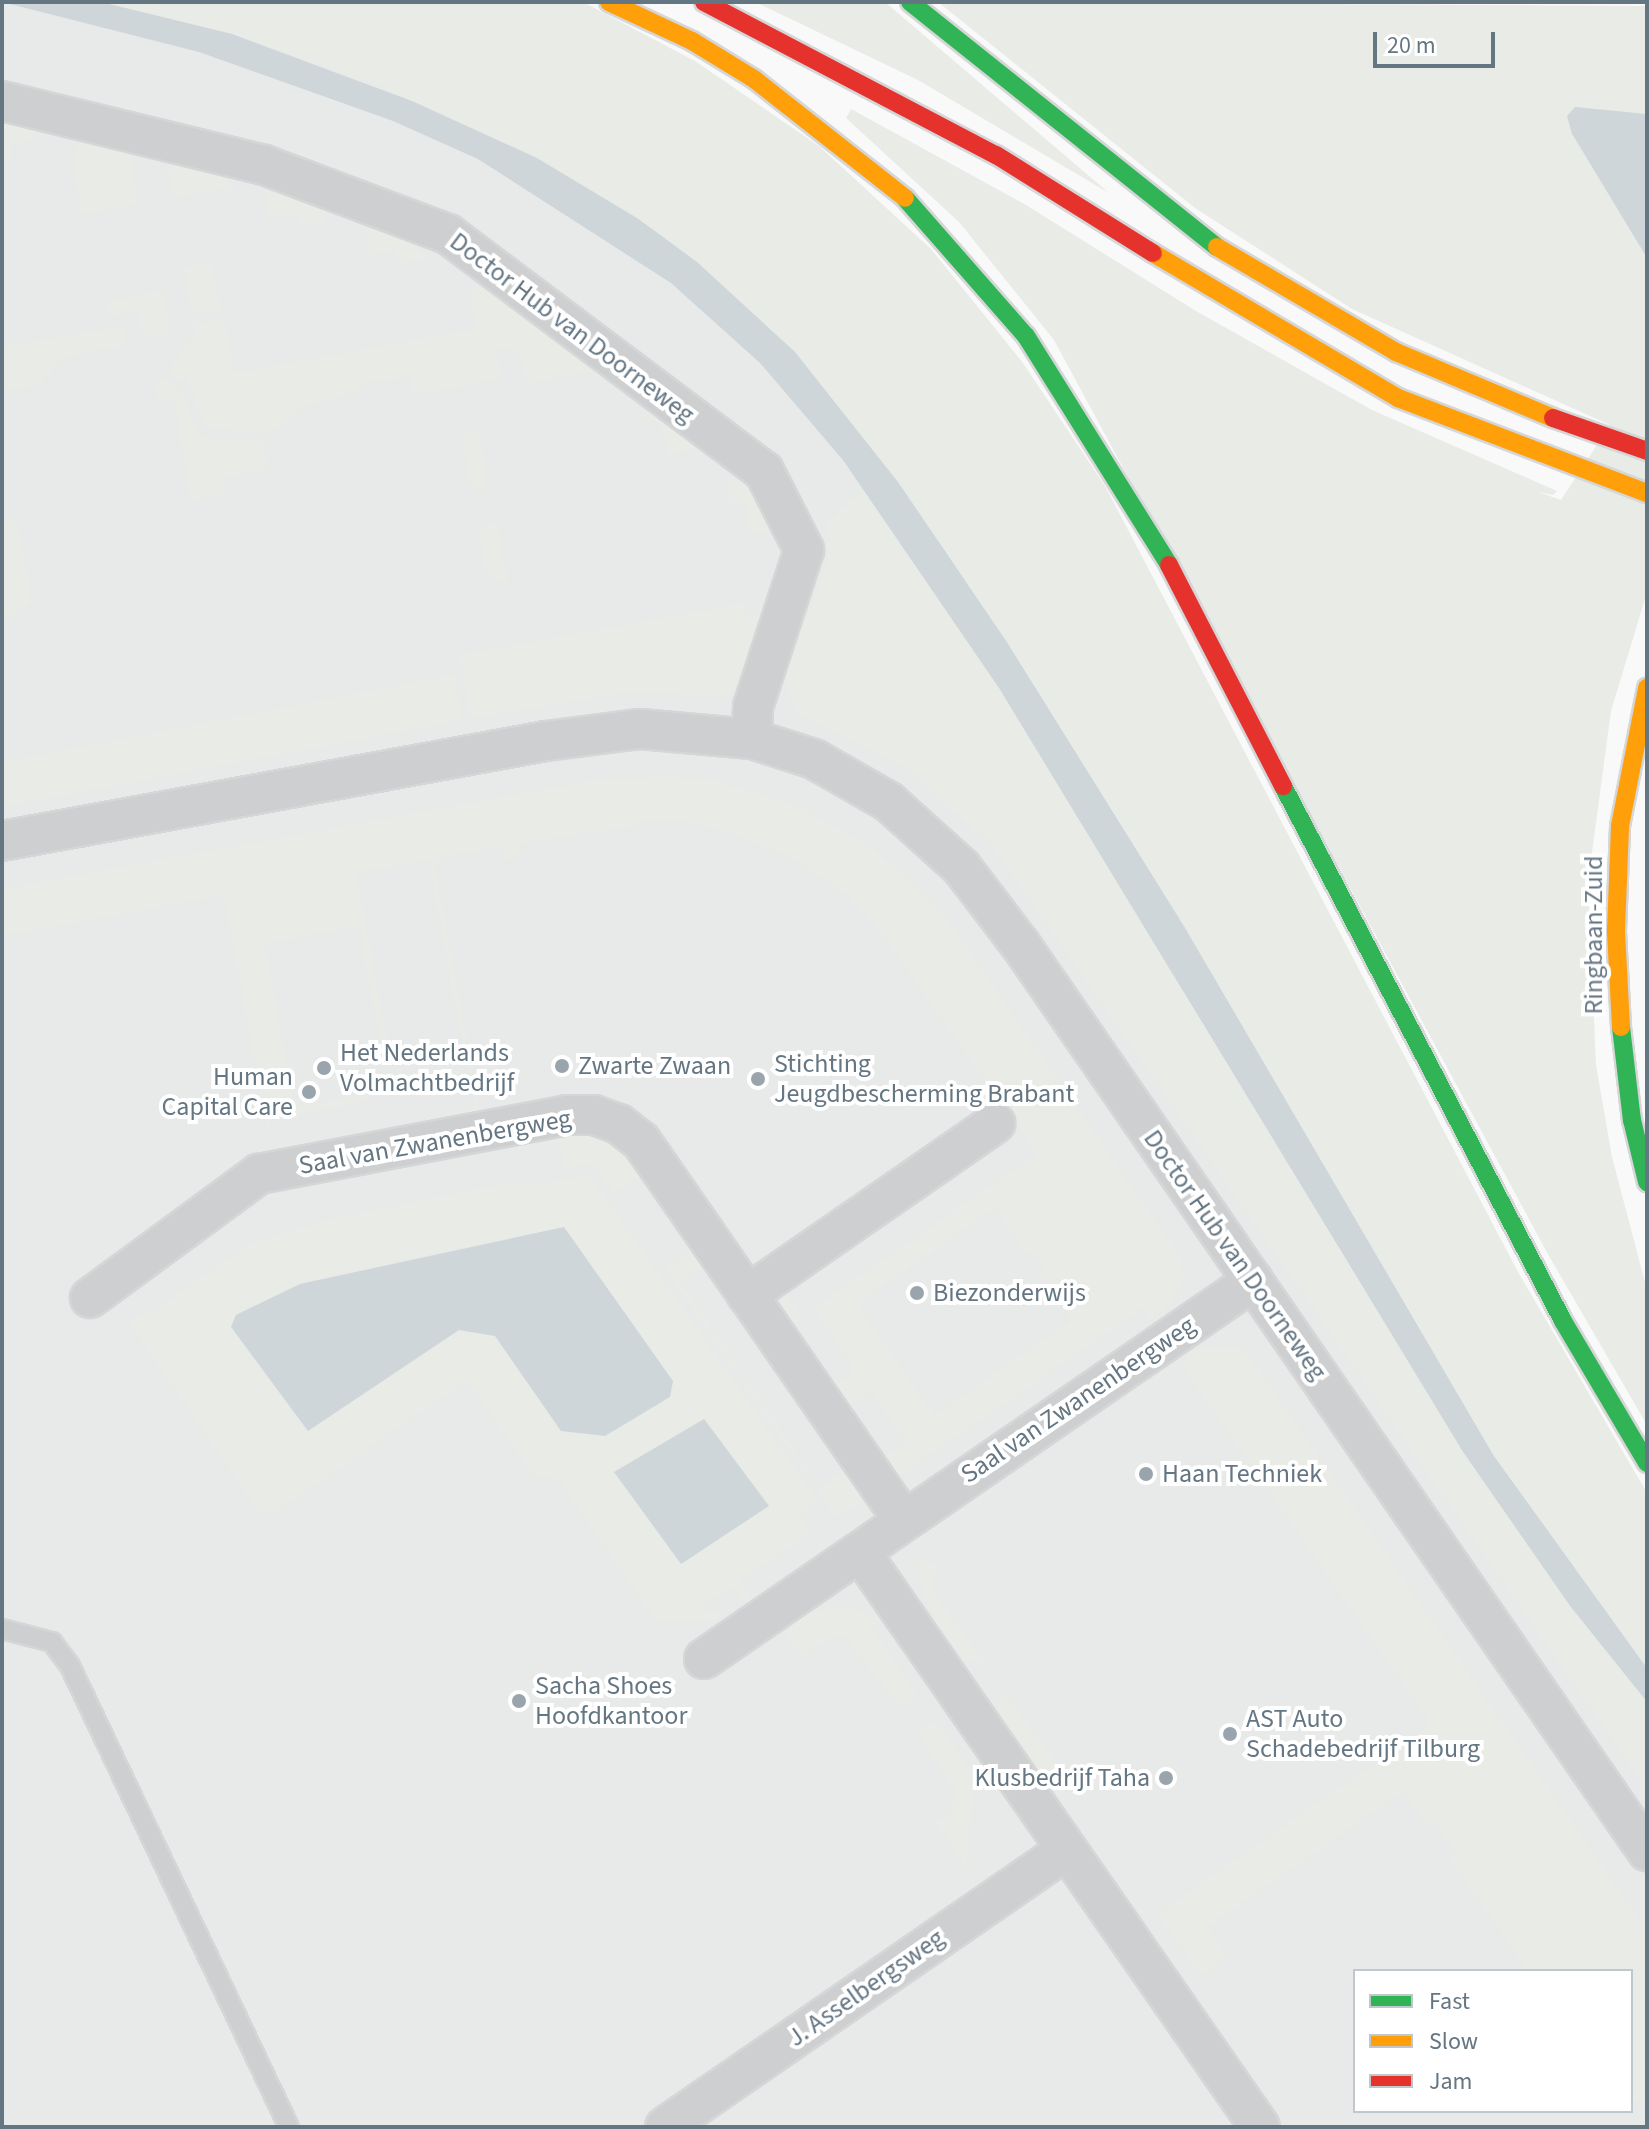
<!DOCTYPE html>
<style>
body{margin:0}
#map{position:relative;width:1649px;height:2129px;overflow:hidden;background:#f9f9f9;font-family:"Source Sans 3",sans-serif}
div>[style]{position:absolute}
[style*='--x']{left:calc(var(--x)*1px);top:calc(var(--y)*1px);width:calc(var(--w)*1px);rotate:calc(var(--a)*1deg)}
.built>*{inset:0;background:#e8e9e9}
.green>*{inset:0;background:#e8ebe6}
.water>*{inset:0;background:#ced6d9}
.roads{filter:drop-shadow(2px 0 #d5d6d7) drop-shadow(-2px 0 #d5d6d7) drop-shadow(0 2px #d5d6d7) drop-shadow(0 -2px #d5d6d7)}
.lane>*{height:18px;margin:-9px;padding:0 9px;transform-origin:9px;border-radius:9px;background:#cecfd0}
.street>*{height:38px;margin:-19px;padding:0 19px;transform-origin:19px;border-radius:19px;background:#cecfd0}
.fast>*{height:18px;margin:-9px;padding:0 9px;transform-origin:9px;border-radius:9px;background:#30b455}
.slow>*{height:18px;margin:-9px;padding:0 9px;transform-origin:9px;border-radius:9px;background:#ff9f0a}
.jam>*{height:18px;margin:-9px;padding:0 9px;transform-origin:9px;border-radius:9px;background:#e5322d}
.dots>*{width:22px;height:22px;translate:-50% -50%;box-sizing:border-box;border:4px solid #fff;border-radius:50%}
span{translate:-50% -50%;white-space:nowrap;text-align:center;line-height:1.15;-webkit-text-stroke:8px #fff;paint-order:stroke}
.street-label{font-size:26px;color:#657683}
.poi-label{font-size:26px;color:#657683}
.left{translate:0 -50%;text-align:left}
.right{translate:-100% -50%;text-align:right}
.frame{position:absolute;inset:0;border:4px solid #657683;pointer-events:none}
.legend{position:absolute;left:1353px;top:1969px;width:280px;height:144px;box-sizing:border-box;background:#fff;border:2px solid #c1c8cd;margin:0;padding:10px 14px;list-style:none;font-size:24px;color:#657683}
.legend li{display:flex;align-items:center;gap:16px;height:40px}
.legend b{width:40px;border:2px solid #c1c8cd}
.scale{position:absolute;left:1373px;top:32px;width:122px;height:36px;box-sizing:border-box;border:4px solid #657683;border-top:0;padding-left:10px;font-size:24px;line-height:28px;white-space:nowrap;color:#657683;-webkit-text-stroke:6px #fff;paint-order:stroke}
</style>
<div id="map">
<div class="built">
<div style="clip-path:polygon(evenodd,2px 2px,129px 2px,311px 41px,640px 203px,819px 364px,927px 509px,1419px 1435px,1647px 1751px,1647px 2127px,2px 2127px,2px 2px,1355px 1971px,1631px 1971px,1631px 2111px,1355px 2111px,1355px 1971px)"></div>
</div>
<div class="green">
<div style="clip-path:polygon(101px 2px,583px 2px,695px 61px,819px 146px,931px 249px,1023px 363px,1105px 486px,1518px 1272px,1647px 1493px,1647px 1668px,1494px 1456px,1184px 926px,1007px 642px,898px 482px,795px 352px,669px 240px,537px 158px,369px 82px,232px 34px)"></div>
<div style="clip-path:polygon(755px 2px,885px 2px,1109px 193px,918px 80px)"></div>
<div style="clip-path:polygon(938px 2px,1647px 6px,1647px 114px,1592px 110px,1572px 134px,1647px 258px,1647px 592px,1611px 711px,1588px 882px,1596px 1065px,1612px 1157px,1647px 1290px,1647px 1425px,1549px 1256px,1054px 340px,959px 222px,846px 118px,851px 109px,1026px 205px,1196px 311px,1372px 410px,1557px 491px,1553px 495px,1538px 492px,1561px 500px,1610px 425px,1352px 309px,1195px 208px)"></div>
<div style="clip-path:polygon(2px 117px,32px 127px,35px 139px,10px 145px,12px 158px,4px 159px)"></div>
<div style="clip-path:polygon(82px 140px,128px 146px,138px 204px,82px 214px,72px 157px)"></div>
<div style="clip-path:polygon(176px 161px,227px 173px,230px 188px,172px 197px,168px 173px)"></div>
<div style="clip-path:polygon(275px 187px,324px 207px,327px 222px,302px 227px,297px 214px,268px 219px,265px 198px)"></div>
<div style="clip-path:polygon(374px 229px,406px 241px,427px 258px,402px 263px,394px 251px,367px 256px,366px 237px)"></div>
<div style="clip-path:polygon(210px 262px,221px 309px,192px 314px,183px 267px)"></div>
<div style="clip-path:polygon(484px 286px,597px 370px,528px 384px,518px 350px,496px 350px,501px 379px,414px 395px,409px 376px,362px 384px,362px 390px,305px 406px,270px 434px,207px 428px,186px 378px,178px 380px,169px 370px,195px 334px,195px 323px,224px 319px,235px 373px,475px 329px,470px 292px)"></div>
<div style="clip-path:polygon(164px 291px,170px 330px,160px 338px,143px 335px,139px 311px,109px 316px,107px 301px)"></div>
<div style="clip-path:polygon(123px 326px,127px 339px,122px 346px,66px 356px,38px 385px,2px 391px,2px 347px)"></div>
<div style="clip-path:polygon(162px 379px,180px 389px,201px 437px,264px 442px,267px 470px,223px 478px,226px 494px,191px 500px,174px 398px,158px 400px,155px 388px)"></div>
<div style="clip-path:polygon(646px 404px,700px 446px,700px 448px,667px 454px,661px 423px,646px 421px)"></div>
<div style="clip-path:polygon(475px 429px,480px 434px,487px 489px,475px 488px,469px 478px,462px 438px)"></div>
<div style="clip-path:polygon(738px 479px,771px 509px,771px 531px,750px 534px,744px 503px,730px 501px,726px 481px)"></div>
<div style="clip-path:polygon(864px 490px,999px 688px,1463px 1452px,1570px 1606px,1647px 1702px,1647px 1789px,992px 845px,904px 767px,798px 712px,784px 679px,828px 559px,825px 525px)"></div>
<div style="clip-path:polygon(16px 519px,32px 602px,2px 623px,2px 522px)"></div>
<div style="clip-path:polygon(497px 523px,507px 579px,505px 583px,487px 573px,479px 537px,482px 527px)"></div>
<div style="clip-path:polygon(744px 603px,745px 618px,768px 614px,744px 679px,726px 696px,627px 693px,471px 719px,460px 655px)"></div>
<div style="clip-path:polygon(454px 675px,463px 720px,2px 807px,2px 762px)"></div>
<div style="clip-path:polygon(evenodd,666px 776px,717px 781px,797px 806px,871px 848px,914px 884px,951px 925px,1174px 1248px,1185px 1273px,1174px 1298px,1152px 1321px,1143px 1308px,898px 1477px,882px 1458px,906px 1441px,871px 1391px,848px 1407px,833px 1386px,856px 1370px,814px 1309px,791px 1325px,781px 1309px,781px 1297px,785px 1293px,802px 1316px,1037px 1154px,878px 928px,847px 896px,798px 861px,730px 832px,675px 819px,642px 821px,692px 1096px,641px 825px,520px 843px,522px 856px,504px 859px,502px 846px,433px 859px,480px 1113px,476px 1114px,429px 860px,356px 873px,390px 1055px,383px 1056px,359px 926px,264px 944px,295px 1107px,368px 1094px,369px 1101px,269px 1120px,271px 1151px,224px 895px,2px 936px,2px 889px,589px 781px,666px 776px,995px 1208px,1028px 1255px,1033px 1253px,1044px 1269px,1039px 1273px,1072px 1320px,934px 1416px,857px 1304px,995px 1208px)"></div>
<div style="clip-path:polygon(557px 1133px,605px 1138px,627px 1152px,644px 1174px,614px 1194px,594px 1164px,564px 1169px)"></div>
<div style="clip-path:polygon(evenodd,590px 1176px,817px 1500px,800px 1513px,810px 1533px,739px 1582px,750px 1600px,744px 1604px,733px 1586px,698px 1609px,728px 1614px,724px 1618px,679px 1622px,655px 1619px,559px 1480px,534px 1476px,467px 1380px,273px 1514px,270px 1510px,262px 1516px,129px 1322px,149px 1309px,152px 1312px,254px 1242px,335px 1218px,514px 1182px,539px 1184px,590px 1176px,564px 1227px,561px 1431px,495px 1336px,459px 1330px,305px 1430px,231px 1327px,236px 1315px,257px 1303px,323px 1277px,564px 1227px)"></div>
<div style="clip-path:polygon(691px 1251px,702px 1267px,680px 1283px,820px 1488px,852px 1466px,869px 1509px,863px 1508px,864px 1501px,836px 1517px,666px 1269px)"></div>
<div style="clip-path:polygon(1229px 1346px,1244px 1349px,1647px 1931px,1647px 2103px,1631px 2100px,1631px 1971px,1528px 1971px,1450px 1858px,1457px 1854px,1433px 1822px,1438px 1817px,1427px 1825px,1404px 1791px,1207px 1927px,1226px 1957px,1201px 1976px,1158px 1914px,1431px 1724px,1183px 1367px,1188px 1351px)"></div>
<div style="clip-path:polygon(920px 1559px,937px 1566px,931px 1587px,983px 1661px,963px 1660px,933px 1616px,920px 1583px)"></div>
<div style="clip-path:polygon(844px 1606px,882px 1620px,871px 1628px,917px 1697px,900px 1708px,846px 1637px,831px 1637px,801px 1656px,788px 1639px,789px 1622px,804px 1612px)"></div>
<div style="clip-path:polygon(1003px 1691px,1073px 1785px,1057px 1796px,997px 1709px)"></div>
<div style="clip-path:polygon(936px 1721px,973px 1775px,967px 1868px,937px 1823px,951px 1812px,955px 1790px,918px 1733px)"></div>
</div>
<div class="water">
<div style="clip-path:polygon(2px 2px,101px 2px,232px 34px,412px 101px,537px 158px,637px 218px,697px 262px,795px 352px,898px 482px,1007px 642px,1184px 926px,1494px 1456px,1647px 1668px,1647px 1702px,1570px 1606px,1463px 1452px,999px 688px,843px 460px,760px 363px,671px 283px,478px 159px,393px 121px,199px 52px)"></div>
<div style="clip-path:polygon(1575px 107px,1647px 114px,1647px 258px,1572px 134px,1567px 116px)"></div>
<div style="clip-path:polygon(564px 1227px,673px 1381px,670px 1397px,605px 1436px,561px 1431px,495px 1336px,459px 1330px,308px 1431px,231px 1327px,236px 1315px,300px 1284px)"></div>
<div style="clip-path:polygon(704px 1419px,769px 1506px,681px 1564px,614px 1472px)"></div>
</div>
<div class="roads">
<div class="lane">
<div style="--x:2;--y:1629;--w:52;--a:14.6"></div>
<div style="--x:52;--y:1642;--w:30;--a:53"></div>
<div style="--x:70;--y:1666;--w:510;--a:64.59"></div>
</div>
<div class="street">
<div style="--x:2;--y:101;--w:270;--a:13.7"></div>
<div style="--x:264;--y:165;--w:197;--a:20.6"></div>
<div style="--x:448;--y:234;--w:395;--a:36.9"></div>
<div style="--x:764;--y:471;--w:89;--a:63.1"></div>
<div style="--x:804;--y:550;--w:165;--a:108"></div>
<div style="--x:753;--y:707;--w:32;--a:92"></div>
<div style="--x:2;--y:841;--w:553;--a:-10.42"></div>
<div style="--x:546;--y:741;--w:95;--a:-7.3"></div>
<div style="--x:640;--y:729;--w:112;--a:5.1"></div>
<div style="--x:752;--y:739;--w:65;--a:17.9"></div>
<div style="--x:814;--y:759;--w:86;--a:29.8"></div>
<div style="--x:889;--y:802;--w:98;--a:42.1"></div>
<div style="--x:962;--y:868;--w:96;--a:52.7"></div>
<div style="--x:1020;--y:944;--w:1103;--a:55.34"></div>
<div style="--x:747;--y:1295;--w:302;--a:-34.7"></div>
<div style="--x:90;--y:1298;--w:210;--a:-36.3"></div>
<div style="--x:259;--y:1174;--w:314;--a:-10.8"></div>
<div style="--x:567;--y:1115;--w:27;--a:0"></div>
<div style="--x:594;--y:1115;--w:27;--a:20"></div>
<div style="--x:619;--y:1124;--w:28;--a:38"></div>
<div style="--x:641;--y:1141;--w:461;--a:55.3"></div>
<div style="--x:860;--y:1552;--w:700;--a:55.18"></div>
<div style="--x:704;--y:1659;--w:667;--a:-34.55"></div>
<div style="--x:665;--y:2127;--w:487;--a:-34.6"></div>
</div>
<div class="fast">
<div style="--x:910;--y:2;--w:393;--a:38.6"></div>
<div style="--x:905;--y:198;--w:184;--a:48.8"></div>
<div style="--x:1026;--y:336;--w:270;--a:58"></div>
<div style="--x:1283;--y:786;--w:604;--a:62.37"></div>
<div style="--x:1563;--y:1321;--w:165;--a:59.4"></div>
<div style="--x:1621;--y:1027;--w:94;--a:83.3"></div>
<div style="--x:1632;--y:1120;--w:64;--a:76.4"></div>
</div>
<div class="slow">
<div style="--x:609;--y:2;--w:92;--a:25.2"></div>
<div style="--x:692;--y:41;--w:73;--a:31.5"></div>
<div style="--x:754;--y:79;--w:192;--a:38.2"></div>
<div style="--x:1217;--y:247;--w:208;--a:30.4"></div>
<div style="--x:1396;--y:352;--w:170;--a:22.8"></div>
<div style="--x:1153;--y:253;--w:285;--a:30.6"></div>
<div style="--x:1398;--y:398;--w:267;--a:20.9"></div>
<div style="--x:1621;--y:1027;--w:96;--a:-93"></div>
<div style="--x:1616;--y:931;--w:105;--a:-87.8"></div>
<div style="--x:1620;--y:826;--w:141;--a:-78.9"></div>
</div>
<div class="jam">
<div style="--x:704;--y:2;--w:330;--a:27.7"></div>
<div style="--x:996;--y:155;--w:185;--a:32"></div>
<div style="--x:1553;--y:418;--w:100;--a:19.3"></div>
<div style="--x:1169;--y:565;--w:249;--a:62.7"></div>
</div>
</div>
<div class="dots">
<div style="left:562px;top:1066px;background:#99a4ac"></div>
<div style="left:324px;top:1068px;background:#99a4ac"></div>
<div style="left:758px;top:1079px;background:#99a4ac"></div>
<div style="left:309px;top:1092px;background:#99a4ac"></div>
<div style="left:917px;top:1293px;background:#99a4ac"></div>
<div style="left:1146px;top:1474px;background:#99a4ac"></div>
<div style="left:519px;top:1701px;background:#99a4ac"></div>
<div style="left:1230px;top:1734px;background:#99a4ac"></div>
<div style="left:1166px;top:1778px;background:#99a4ac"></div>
</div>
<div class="street-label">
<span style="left:572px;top:328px;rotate:37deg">Doctor Hub van Doorneweg</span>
<span style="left:1594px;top:935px;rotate:-90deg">Ringbaan-Zuid</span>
<span style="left:435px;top:1142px;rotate:-10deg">Saal van Zwanenbergweg</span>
<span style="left:1235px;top:1255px;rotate:55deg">Doctor Hub van Doorneweg</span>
<span style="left:1078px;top:1400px;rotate:-34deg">Saal van Zwanenbergweg</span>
<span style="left:866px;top:1988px;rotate:-35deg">J. Asselbergsweg</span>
</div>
<div class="poi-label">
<span class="left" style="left:340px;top:1068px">Het Nederlands<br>Volmachtbedrijf</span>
<span class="left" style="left:774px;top:1079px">Stichting<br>Jeugdbescherming Brabant</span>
<span class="left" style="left:578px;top:1066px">Zwarte Zwaan</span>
<span class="right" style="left:293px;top:1092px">Human<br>Capital Care</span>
<span class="left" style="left:933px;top:1293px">Biezonderwijs</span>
<span class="left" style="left:1162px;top:1474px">Haan Techniek</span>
<span class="left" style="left:535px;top:1701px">Sacha Shoes<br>Hoofdkantoor</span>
<span class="left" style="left:1246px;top:1734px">AST Auto<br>Schadebedrijf Tilburg</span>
<span class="right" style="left:1150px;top:1778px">Klusbedrijf Taha</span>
</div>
<div class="frame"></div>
<ul class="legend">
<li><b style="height:10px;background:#30b455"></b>Fast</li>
<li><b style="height:10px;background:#ff9f0a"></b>Slow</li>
<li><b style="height:10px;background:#e5322d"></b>Jam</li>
</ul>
<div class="scale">20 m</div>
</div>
